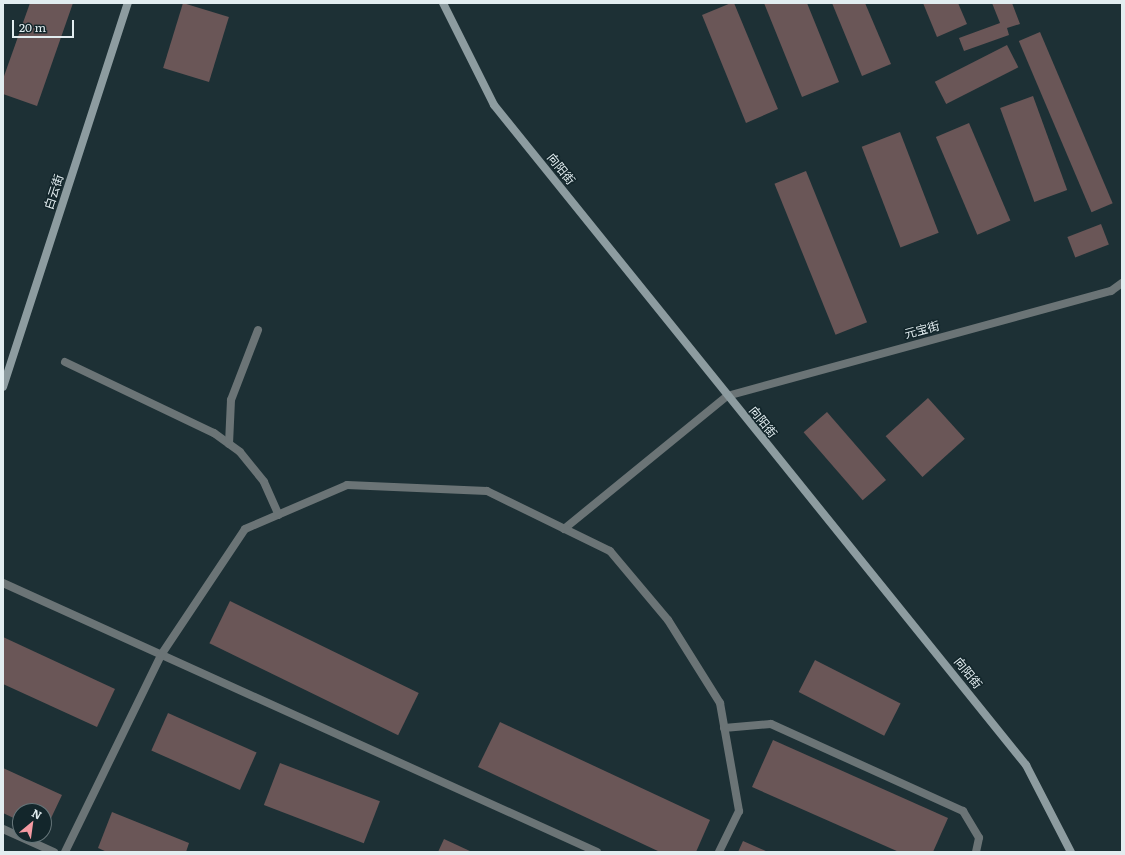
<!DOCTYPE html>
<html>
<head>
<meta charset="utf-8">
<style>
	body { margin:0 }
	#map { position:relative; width:1125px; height:855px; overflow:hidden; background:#1d3035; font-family:Literata,"Noto Sans SC",serif }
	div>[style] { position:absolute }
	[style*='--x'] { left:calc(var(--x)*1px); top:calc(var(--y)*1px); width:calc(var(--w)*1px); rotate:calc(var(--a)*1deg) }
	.building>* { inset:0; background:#6a5657; transform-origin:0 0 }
	.street>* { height:8px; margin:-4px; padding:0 4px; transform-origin:4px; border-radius:4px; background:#6b7476 }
	.secondary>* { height:8px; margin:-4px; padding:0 4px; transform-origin:4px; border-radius:4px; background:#8d9ca0 }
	span { translate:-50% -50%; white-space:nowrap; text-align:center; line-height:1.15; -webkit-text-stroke:3px #13262b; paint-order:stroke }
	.street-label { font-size:12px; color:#e2edf0 }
	.frame { position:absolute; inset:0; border:4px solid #e2edf0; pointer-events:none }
	.north { position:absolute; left:12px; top:803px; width:40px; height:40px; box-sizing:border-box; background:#13262b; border:1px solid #66767a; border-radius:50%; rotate:29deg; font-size:11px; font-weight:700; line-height:16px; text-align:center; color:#e2edf0 }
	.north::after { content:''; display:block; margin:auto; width:14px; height:18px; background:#f49aa2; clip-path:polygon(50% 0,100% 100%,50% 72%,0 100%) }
	.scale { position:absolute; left:12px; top:20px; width:62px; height:18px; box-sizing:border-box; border:2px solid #e2edf0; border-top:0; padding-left:5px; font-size:12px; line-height:14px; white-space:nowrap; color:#e2edf0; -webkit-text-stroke:3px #13262b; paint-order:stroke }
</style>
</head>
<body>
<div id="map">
	<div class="building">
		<div style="clip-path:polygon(30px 3px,73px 3px,37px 106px,3px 94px,3px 79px)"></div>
		<div style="left:183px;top:3px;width:48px;height:68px;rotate:17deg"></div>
		<div style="clip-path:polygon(731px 3px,734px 3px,778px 109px,746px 123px,702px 15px)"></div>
		<div style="clip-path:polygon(764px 3px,807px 3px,839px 82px,802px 97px)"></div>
		<div style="clip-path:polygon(832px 3px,865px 3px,891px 64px,862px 76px)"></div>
		<div style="clip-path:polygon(923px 3px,958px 3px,967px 24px,937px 37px)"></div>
		<div style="clip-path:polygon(992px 3px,1012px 3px,1020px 24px,1007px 28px,1009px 35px,964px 51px,959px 38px,1000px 23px)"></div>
		<div style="left:1040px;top:32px;width:186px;height:23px;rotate:67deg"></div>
		<div style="left:1007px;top:45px;width:25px;height:81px;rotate:63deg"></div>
		<div style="left:1033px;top:96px;width:100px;height:35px;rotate:70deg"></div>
		<div style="left:969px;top:123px;width:106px;height:36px;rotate:67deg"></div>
		<div style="left:900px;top:132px;width:108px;height:41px;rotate:69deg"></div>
		<div style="left:806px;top:171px;width:163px;height:34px;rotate:68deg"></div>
		<div style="left:1101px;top:224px;width:22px;height:36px;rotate:69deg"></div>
		<div style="left:928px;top:398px;width:55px;height:57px;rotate:48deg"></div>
		<div style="left:827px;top:412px;width:90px;height:31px;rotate:49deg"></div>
		<div style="left:230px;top:601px;width:210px;height:47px;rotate:26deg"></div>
		<div style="clip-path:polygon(3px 637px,115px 689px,97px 727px,3px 684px)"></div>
		<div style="left:815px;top:660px;width:96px;height:36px;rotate:27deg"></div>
		<div style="left:168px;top:713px;width:97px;height:41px;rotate:24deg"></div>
		<div style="clip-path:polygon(500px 722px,710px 820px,696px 852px,660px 852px,478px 767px)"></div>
		<div style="clip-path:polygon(773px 740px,948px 818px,933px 852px,899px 852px,752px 787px)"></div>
		<div style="left:280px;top:763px;width:107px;height:45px;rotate:21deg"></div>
		<div style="clip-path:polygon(3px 768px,62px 795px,44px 833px,44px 811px,20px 811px,20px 821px,3px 813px)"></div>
		<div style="clip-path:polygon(112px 812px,189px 843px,186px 852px,107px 852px,98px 848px)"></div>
		<div style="clip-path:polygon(444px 839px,472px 852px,438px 852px)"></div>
		<div style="clip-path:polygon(743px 841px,768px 852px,738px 852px)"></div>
	</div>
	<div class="street">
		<div style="--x:65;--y:362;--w:165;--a:25.5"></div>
		<div style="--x:214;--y:433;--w:32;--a:36"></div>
		<div style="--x:240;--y:452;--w:38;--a:51"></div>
		<div style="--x:264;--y:482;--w:36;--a:66"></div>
		<div style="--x:229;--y:444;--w:44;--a:-87.4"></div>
		<div style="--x:231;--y:400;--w:75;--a:-68.9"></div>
		<div style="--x:564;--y:529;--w:210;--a:-39.2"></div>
		<div style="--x:727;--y:396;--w:398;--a:-15.3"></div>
		<div style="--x:1111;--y:291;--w:14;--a:-36"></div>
		<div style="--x:3;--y:583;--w:652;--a:24.36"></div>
		<div style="--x:724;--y:728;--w:47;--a:-4.9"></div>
		<div style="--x:771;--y:724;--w:211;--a:24.4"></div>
		<div style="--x:963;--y:811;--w:31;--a:59"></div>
		<div style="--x:979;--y:838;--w:14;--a:102"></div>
		<div style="--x:3;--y:829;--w:56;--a:24.3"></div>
		<div style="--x:65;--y:852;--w:219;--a:-64"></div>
		<div style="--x:161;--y:655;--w:151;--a:-56.3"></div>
		<div style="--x:245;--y:529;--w:111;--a:-23.3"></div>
		<div style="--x:347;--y:485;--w:140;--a:2.5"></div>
		<div style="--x:487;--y:491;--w:137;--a:26"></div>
		<div style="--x:610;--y:551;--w:90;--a:50"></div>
		<div style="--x:668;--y:620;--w:98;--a:57.9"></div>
		<div style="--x:720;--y:703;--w:110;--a:80"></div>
		<div style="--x:739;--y:811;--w:46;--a:116"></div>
	</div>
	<div class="secondary">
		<div style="--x:443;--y:3;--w:114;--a:63.4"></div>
		<div style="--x:494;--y:105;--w:848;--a:51.13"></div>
		<div style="--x:1026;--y:765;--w:98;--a:62.7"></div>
		<div style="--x:3;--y:387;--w:404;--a:-72"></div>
	</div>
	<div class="street-label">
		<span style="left:561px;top:169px;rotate:51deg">向阳街</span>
		<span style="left:54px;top:192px;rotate:-72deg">白云街</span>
		<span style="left:922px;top:330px;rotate:-15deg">元宝街</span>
		<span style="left:763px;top:422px;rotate:51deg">向阳街</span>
		<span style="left:968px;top:673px;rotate:51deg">向阳街</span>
	</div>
	<div class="frame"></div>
	<div class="north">N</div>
	<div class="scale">20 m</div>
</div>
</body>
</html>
